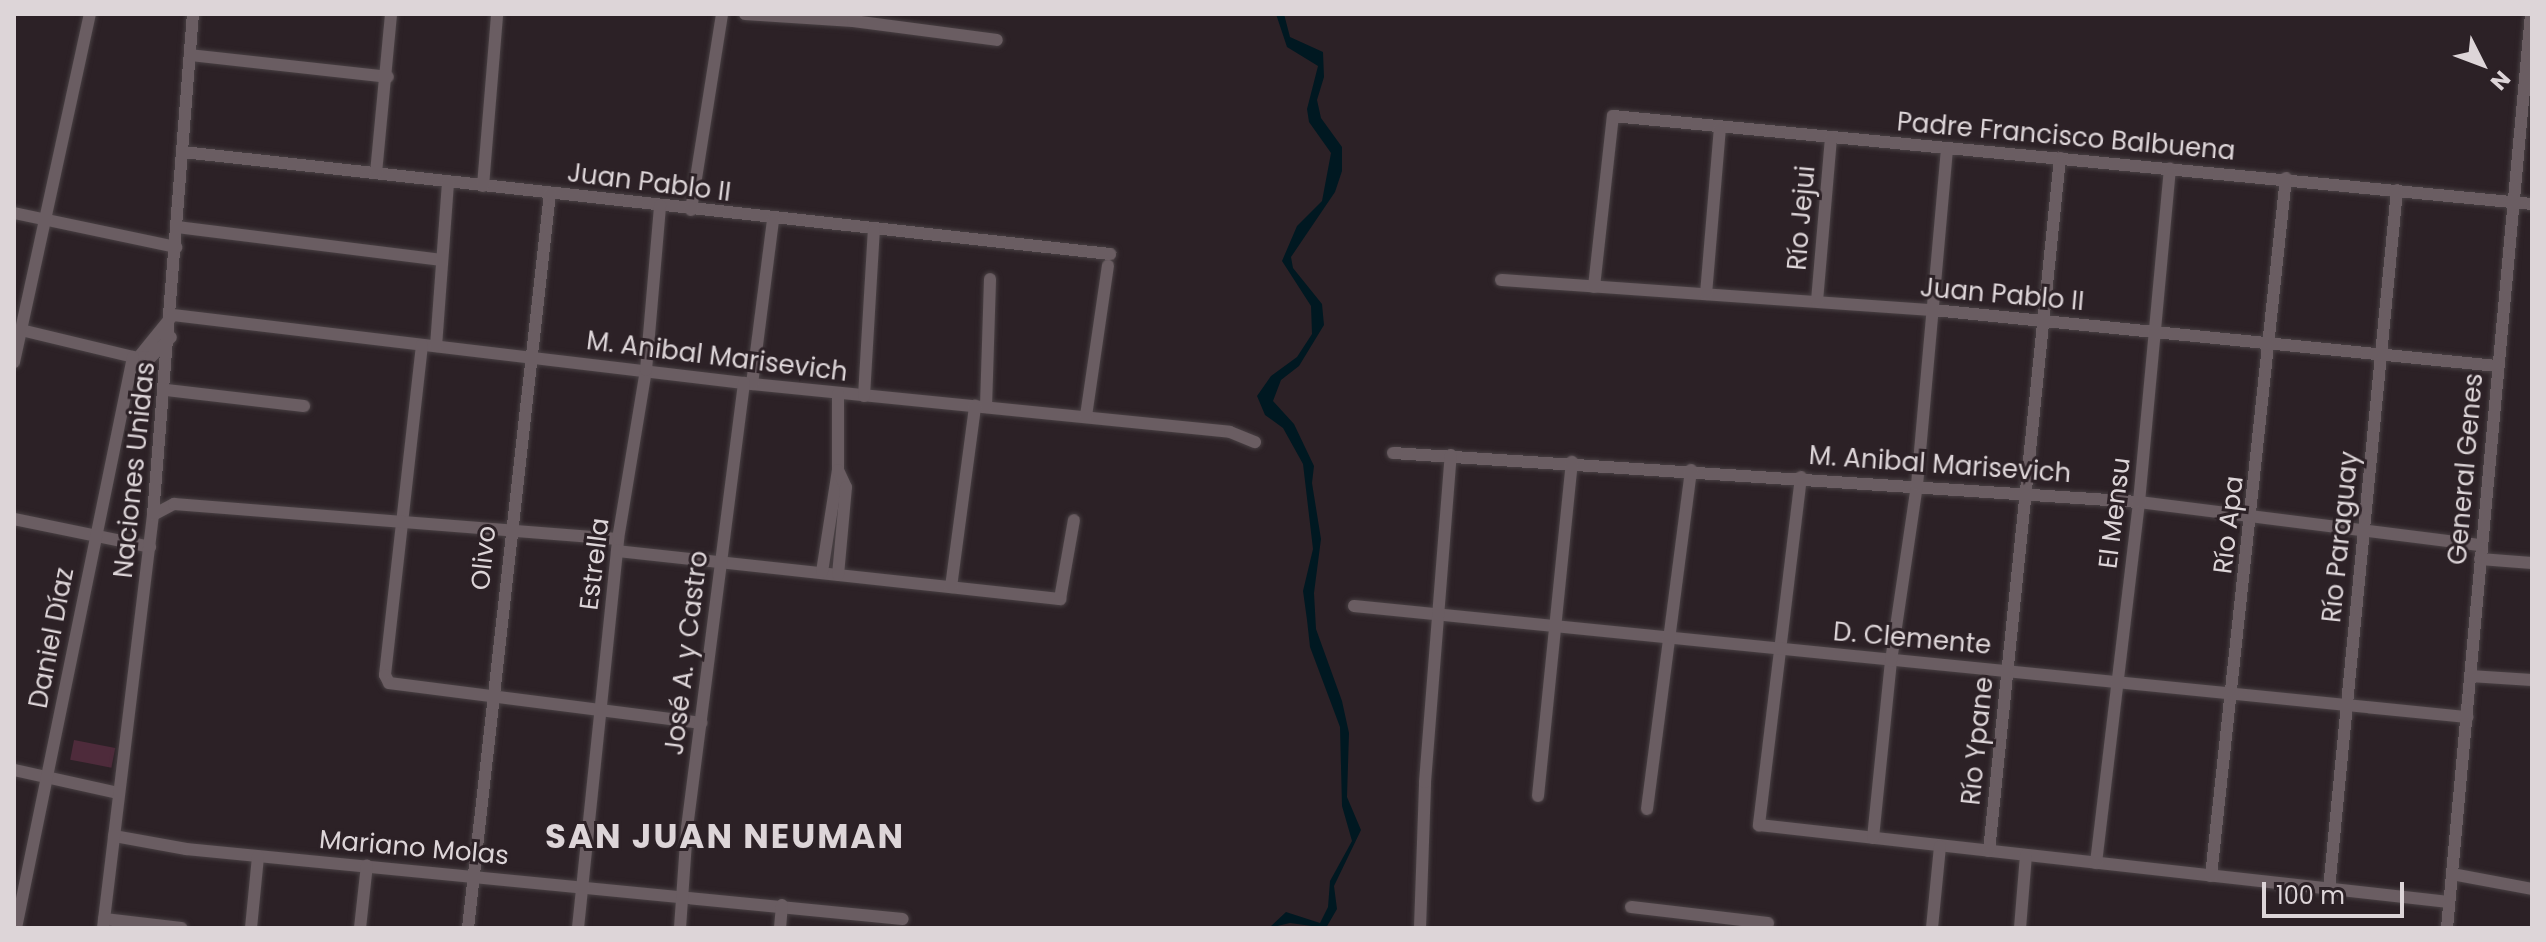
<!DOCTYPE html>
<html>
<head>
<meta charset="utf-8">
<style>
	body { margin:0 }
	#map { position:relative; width:2546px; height:942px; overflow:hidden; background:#2c2126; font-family:Poppins,sans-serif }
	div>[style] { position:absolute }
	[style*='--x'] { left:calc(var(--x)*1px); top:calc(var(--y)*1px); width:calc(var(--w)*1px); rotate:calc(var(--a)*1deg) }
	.green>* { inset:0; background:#4e2b3b; transform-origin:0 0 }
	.water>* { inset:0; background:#001821 }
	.roads { filter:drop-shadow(0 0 2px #484043) drop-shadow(0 0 2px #484043) }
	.minor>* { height:12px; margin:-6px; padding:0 6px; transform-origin:6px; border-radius:6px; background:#6a5d62 }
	span { translate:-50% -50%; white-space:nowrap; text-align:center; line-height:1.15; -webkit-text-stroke:6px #2c2126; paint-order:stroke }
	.street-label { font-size:26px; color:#ddd5d8 }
	.district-label { font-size:34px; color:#ddd5d8; font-weight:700; letter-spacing:2px }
	.frame { position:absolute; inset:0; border:16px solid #ddd5d8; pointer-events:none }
	.north { position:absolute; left:2442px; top:24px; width:80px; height:80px; -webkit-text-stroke:6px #2c2126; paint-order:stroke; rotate:132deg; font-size:22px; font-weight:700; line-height:32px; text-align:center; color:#ddd5d8 }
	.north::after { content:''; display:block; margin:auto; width:28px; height:36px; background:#ddd5d8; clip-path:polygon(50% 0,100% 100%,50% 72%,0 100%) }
	.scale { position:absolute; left:2262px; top:882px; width:142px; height:36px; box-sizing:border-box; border:4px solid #ddd5d8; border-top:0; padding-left:10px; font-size:24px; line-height:28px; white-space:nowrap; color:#ddd5d8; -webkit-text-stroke:6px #2c2126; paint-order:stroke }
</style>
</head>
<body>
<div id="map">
	<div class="green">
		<div style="left:74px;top:740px;width:42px;height:20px;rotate:11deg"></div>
	</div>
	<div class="water">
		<div style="clip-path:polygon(1276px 14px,1284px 14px,1290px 37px,1323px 52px,1324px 77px,1317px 100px,1321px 118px,1342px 147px,1342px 171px,1335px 192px,1291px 257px,1293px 268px,1322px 304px,1324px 325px,1299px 366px,1281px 380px,1273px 401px,1294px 424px,1314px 466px,1312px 483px,1321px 539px,1314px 593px,1316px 629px,1342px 701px,1349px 733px,1347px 797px,1361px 830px,1334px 886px,1337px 909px,1326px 928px,1290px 923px,1269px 928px,1286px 912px,1320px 923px,1328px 907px,1330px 881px,1352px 841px,1342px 806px,1340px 727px,1310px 647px,1307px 620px,1303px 591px,1313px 549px,1303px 464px,1283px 428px,1265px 415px,1257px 396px,1271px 376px,1297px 357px,1312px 334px,1311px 306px,1282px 261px,1297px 226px,1322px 201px,1331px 153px,1309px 122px,1307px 109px,1318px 66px,1287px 47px)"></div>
	</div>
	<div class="roads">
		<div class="minor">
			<div style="--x:745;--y:14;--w:108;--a:3.7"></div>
			<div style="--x:853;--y:21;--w:145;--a:7.5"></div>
			<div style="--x:190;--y:55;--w:199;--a:6.3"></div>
			<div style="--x:183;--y:152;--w:933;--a:6.28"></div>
			<div style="--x:376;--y:173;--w:160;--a:-84.6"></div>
			<div style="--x:483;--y:186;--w:173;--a:-85.3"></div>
			<div style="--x:691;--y:210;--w:198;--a:-81"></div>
			<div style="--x:14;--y:213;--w:166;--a:11.9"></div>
			<div style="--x:177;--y:227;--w:267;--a:7.1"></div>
			<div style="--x:1501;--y:280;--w:433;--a:4"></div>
			<div style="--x:1933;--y:310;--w:567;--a:5.67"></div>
			<div style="--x:1594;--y:287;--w:172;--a:-83.7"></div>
			<div style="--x:1613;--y:116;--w:923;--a:5.47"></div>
			<div style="--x:1706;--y:294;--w:167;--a:-85.2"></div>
			<div style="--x:1817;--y:301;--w:164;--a:-85.1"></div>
			<div style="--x:21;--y:330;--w:120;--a:13.5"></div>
			<div style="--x:138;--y:358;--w:55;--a:-50.9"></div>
			<div style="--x:173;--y:315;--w:583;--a:6.8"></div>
			<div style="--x:752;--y:384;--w:480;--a:5.7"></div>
			<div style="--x:1230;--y:432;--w:27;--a:22"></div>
			<div style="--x:422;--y:345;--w:332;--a:96.4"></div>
			<div style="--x:385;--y:675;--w:9;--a:63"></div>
			<div style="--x:389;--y:683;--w:315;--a:7.3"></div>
			<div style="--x:436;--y:346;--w:164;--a:-85.8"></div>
			<div style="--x:139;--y:358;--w:12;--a:-5"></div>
			<div style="--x:151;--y:357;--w:28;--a:-45"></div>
			<div style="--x:14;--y:362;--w:356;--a:-77.7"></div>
			<div style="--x:752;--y:384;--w:165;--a:-82.7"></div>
			<div style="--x:166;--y:390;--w:139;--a:6.6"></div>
			<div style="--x:864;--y:396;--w:167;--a:-86.6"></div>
			<div style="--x:986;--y:407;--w:128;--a:-88.2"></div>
			<div style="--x:1086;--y:416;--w:152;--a:-81.7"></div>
			<div style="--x:1393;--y:453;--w:748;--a:3.76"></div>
			<div style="--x:2139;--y:502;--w:345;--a:7.2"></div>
			<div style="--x:838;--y:470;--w:76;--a:-90"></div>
			<div style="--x:1801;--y:477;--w:351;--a:96.9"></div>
			<div style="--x:1759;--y:825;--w:694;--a:6.37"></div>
			<div style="--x:153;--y:515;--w:24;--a:-28"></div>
			<div style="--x:174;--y:504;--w:445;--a:4.5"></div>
			<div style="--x:14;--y:519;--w:139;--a:11.6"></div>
			<div style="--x:617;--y:551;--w:446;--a:6.2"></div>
			<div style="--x:1060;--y:599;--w:80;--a:-80"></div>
			<div style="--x:2480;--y:559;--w:52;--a:4.4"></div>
			<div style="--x:822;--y:572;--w:103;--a:-81.1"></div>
			<div style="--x:838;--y:470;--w:19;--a:65"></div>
			<div style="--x:846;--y:487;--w:88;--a:95.2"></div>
			<div style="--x:951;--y:587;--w:183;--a:-82.4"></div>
			<div style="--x:1354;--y:606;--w:1119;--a:5.7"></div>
			<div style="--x:2470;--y:676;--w:62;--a:3.7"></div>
			<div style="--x:14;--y:770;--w:107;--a:12.5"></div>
			<div style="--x:1538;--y:796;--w:336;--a:-84.2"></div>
			<div style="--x:1647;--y:809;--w:342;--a:-82.6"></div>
			<div style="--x:114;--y:836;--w:73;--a:10.2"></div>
			<div style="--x:186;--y:849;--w:720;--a:5.58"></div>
			<div style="--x:1873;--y:838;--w:178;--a:-84.2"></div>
			<div style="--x:1891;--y:661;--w:178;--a:-81.6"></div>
			<div style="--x:1917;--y:485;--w:338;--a:-84.9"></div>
			<div style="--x:1989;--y:851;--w:697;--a:-84.15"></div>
			<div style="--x:2096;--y:863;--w:364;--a:-83.2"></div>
			<div style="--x:2139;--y:502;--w:335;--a:-84.7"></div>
			<div style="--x:2452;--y:874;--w:81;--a:10.6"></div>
			<div style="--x:2211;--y:876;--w:702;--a:-83.87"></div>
			<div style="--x:2329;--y:889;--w:702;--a:-84.44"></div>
			<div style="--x:1631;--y:907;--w:138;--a:6.7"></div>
			<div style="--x:104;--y:919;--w:78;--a:6.7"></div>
			<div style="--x:16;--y:928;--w:583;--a:-78.42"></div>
			<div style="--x:103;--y:928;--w:416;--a:-83.1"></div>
			<div style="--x:153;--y:515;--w:503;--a:-85.44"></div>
			<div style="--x:251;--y:928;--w:72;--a:-84.4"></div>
			<div style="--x:360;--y:928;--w:63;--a:-83.7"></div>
			<div style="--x:468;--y:928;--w:739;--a:-83.63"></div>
			<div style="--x:578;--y:928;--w:391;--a:-84.1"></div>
			<div style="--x:618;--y:539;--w:171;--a:-80.6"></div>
			<div style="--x:646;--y:370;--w:165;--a:-85.1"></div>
			<div style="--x:680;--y:928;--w:100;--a:-86"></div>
			<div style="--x:687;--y:828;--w:449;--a:-82.7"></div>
			<div style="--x:780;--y:928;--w:23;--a:-85"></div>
			<div style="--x:1420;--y:928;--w:146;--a:-88"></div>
			<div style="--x:1425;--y:782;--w:328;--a:-85.5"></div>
			<div style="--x:1932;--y:928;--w:82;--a:-84.4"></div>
			<div style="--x:2020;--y:928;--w:73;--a:-85.3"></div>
			<div style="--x:2447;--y:928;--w:918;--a:-84.75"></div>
		</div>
	</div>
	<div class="street-label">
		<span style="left:2066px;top:137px;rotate:5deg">Padre Francisco Balbuena</span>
		<span style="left:649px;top:183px;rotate:7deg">Juan Pablo II</span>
		<span style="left:1802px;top:218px;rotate:-85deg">Río Jejui</span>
		<span style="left:2002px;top:295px;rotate:5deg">Juan Pablo II</span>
		<span style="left:717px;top:357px;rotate:7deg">M. Anibal Marisevich</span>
		<span style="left:1940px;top:465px;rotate:4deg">M. Anibal Marisevich</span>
		<span style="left:2466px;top:469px;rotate:-85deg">General Genes</span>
		<span style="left:135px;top:470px;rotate:-84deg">Naciones Unidas</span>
		<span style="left:2115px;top:513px;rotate:-83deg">El Mensu</span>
		<span style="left:2229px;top:525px;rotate:-83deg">Río Apa</span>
		<span style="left:2341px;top:537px;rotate:-84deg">Río Paraguay</span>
		<span style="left:484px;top:558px;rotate:-84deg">Olivo</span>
		<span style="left:595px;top:564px;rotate:-83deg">Estrella</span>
		<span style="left:52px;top:638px;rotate:-79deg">Daniel Díaz</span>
		<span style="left:1912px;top:639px;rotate:5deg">D. Clemente</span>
		<span style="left:687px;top:653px;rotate:-83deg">José A. y Castro</span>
		<span style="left:1978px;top:741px;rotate:-84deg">Río Ypane</span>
		<span style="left:414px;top:848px;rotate:5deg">Mariano Molas</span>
	</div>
	<div class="district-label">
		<span style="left:725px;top:837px">SAN JUAN NEUMAN</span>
	</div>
	<div class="frame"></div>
	<div class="north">N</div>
	<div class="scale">100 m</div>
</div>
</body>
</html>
